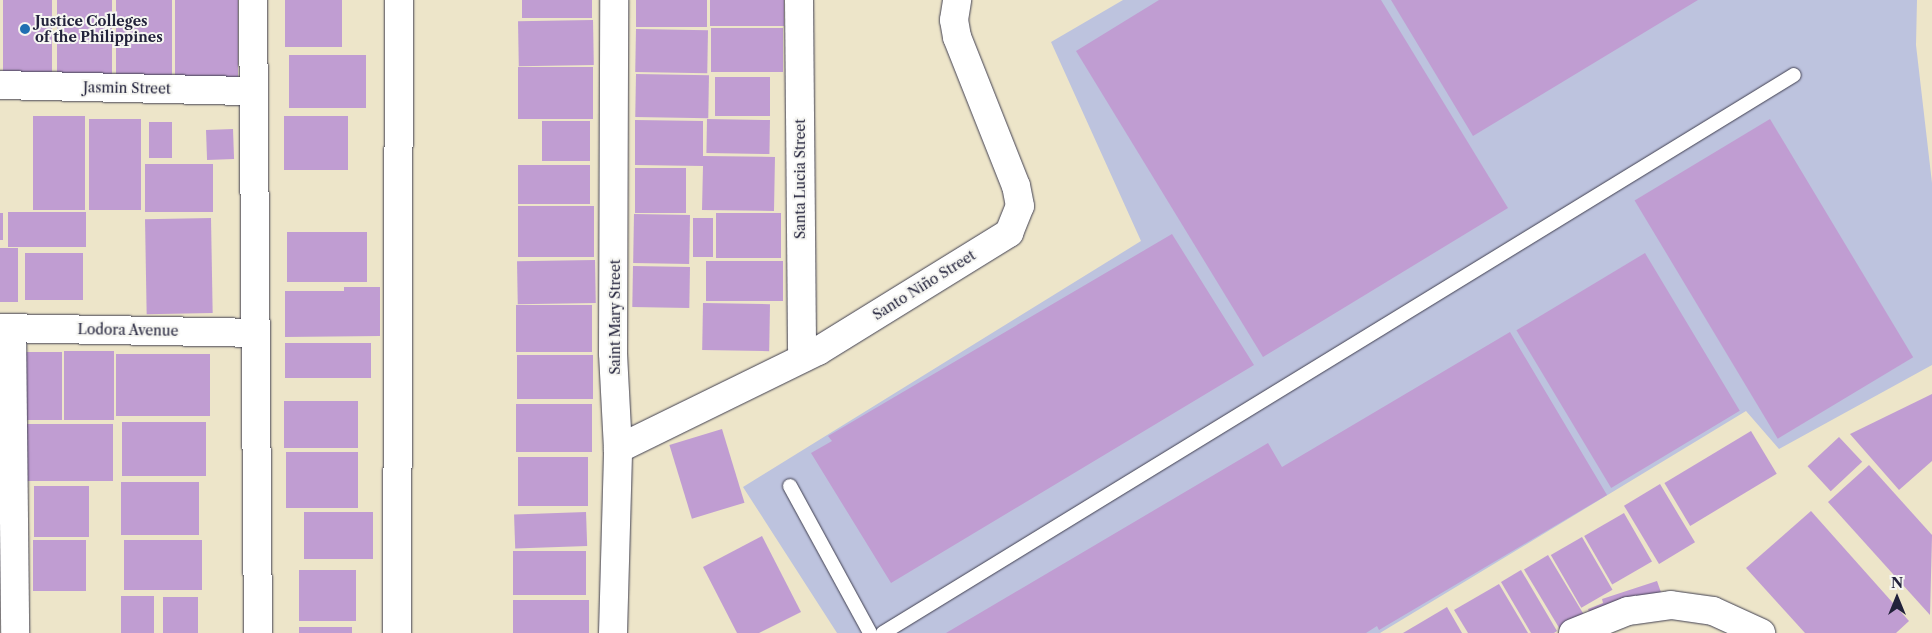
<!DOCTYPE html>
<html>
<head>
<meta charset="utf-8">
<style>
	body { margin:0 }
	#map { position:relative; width:1932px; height:633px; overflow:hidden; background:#ede5c9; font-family:"Libre Caslon Text",serif }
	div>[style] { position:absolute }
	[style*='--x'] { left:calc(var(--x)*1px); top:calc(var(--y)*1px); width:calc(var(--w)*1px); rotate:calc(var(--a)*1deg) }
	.industrial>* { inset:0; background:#bdc3de }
	.building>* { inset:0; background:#c09dd2; transform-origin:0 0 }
	.roads { filter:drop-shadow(0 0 1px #403f50) drop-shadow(0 0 1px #403f50) }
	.lane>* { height:14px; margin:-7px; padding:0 7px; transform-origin:7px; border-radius:7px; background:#fff }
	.street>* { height:28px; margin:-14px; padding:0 14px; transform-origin:14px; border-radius:14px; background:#fff }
	.dots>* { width:14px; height:14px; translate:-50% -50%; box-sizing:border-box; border:2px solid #f6f6f2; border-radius:50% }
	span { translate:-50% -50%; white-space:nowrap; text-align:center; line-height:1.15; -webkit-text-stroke:4px #f6f6f2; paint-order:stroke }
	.poi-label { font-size:14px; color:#22223b; font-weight:700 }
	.left { translate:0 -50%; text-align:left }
	.street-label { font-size:14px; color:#22223b }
	.north { position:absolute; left:1872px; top:573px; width:50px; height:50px; -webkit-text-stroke:4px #f6f6f2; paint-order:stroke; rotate:0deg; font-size:14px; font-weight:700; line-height:20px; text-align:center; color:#22223b }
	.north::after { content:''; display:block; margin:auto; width:18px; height:22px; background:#22223b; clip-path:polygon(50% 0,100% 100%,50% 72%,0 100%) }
</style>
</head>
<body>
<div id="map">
	<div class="industrial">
		<div style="clip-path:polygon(1123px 0,1917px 0,1916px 45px,1932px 183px,1932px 365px,1779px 449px,1746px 411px,1380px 633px,837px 633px,743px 487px,1141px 241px,1051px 42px)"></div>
	</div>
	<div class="building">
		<div style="left:3px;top:0;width:49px;height:75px"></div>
		<div style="left:57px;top:0;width:55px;height:78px"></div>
		<div style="left:116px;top:0;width:56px;height:75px"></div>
		<div style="left:175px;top:0;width:63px;height:77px"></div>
		<div style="left:285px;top:0;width:57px;height:47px"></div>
		<div style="left:522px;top:0;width:70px;height:18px"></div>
		<div style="left:636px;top:0;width:71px;height:27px"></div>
		<div style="left:710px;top:0;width:74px;height:26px"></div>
		<div style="clip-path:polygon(1159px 0,1381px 0,1508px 208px,1263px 357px,1076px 51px)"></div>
		<div style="clip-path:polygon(1391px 0,1698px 0,1473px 136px)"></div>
		<div style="left:593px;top:20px;width:45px;height:75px;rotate:89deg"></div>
		<div style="left:711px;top:28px;width:72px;height:44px"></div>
		<div style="left:636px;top:29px;width:72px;height:43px;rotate:1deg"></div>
		<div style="left:289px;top:55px;width:77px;height:53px"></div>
		<div style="left:593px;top:67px;width:52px;height:75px;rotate:90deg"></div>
		<div style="left:636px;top:74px;width:73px;height:43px;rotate:1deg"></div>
		<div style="left:715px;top:77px;width:55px;height:39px"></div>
		<div style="left:33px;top:116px;width:52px;height:94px"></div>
		<div style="left:284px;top:116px;width:64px;height:54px"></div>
		<div style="left:89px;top:119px;width:52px;height:91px"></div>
		<div style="left:707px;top:119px;width:63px;height:34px;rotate:1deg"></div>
		<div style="left:1770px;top:119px;width:278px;height:158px;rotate:59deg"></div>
		<div style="clip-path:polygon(635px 120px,703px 121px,703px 156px,775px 157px,774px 211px,702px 210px,703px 166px,635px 165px)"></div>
		<div style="left:590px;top:121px;width:40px;height:48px;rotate:90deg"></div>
		<div style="left:149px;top:122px;width:23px;height:36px"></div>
		<div style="left:233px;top:129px;width:30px;height:27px;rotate:88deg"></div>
		<div style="left:145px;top:164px;width:68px;height:48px"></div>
		<div style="left:518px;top:165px;width:72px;height:39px"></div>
		<div style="left:635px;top:168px;width:51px;height:45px"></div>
		<div style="left:518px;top:206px;width:76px;height:51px"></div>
		<div style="left:8px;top:212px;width:78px;height:35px"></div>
		<div style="left:0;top:213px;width:3px;height:27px"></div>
		<div style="left:716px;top:213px;width:65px;height:45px"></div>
		<div style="left:634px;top:214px;width:56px;height:49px;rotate:1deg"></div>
		<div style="left:211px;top:218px;width:95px;height:66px;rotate:89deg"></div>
		<div style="left:693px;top:218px;width:20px;height:39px"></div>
		<div style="left:287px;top:232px;width:80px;height:50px"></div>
		<div style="clip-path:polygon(1172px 234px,1254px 365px,891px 583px,811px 453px,832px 441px,828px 436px)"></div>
		<div style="left:0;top:248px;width:18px;height:54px"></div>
		<div style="left:25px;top:253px;width:58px;height:47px"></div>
		<div style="left:1645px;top:253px;width:184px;height:150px;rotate:59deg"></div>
		<div style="left:595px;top:260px;width:43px;height:78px;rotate:89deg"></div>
		<div style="left:706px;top:261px;width:77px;height:40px"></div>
		<div style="left:633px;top:266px;width:57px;height:41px;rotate:1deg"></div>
		<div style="clip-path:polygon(344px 287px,380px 287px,380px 336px,285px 337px,285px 291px,344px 291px)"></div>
		<div style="left:703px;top:303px;width:67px;height:47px;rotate:1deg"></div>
		<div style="left:592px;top:305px;width:47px;height:76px;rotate:90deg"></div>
		<div style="clip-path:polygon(1510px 332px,1607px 495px,1379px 630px,1377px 626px,1366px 633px,946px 633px,1268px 443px,1282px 467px)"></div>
		<div style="left:285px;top:343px;width:86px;height:35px"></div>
		<div style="left:64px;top:351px;width:50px;height:69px"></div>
		<div style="left:19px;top:352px;width:43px;height:68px"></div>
		<div style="left:210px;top:354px;width:62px;height:94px;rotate:90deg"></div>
		<div style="left:593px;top:355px;width:44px;height:76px;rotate:90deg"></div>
		<div style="clip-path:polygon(1932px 394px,1932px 461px,1899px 490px,1850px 434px)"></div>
		<div style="left:284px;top:401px;width:74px;height:47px"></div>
		<div style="left:592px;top:404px;width:48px;height:76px;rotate:90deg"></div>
		<div style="left:122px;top:422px;width:84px;height:54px"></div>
		<div style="left:26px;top:424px;width:87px;height:57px"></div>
		<div style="left:722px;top:429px;width:77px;height:55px;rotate:73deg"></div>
		<div style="left:1751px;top:431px;width:50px;height:101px;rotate:59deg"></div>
		<div style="left:1839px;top:437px;width:34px;height:43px;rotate:47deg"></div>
		<div style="left:286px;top:452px;width:72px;height:56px"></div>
		<div style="left:518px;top:457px;width:70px;height:49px"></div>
		<div style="clip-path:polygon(1869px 465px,1932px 535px,1930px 615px,1828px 502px)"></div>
		<div style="left:121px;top:482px;width:78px;height:53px"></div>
		<div style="left:1660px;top:484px;width:68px;height:42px;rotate:59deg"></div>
		<div style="left:34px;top:486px;width:55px;height:51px"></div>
		<div style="clip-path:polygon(1811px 511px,1909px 621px,1896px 633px,1805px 633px,1746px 568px)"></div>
		<div style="left:304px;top:512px;width:69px;height:47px"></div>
		<div style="left:586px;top:512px;width:34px;height:72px;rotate:88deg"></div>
		<div style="left:1624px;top:513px;width:56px;height:46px;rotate:60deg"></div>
		<div style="clip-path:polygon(762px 536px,801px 612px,759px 633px,737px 633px,703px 567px)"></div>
		<div style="left:1582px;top:537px;width:61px;height:36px;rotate:60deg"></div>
		<div style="left:33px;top:540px;width:53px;height:51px"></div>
		<div style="left:202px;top:540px;width:50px;height:78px;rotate:90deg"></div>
		<div style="left:586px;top:551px;width:44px;height:73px;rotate:90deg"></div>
		<div style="left:1548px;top:555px;width:71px;height:28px;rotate:59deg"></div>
		<div style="left:299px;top:570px;width:57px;height:51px"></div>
		<div style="clip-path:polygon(1521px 570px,1557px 631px,1554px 633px,1531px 633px,1501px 582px)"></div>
		<div style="clip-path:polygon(1657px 581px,1663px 598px,1592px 621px,1588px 609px,1603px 603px,1602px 599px)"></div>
		<div style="clip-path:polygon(1499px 584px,1528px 633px,1468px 633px,1454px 610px)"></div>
		<div style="left:121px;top:596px;width:33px;height:37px"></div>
		<div style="left:163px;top:597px;width:35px;height:36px"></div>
		<div style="left:513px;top:600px;width:76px;height:33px"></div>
		<div style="clip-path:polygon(1447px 607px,1462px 633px,1403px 633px)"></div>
		<div style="left:299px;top:627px;width:53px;height:6px"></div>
	</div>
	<div class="roads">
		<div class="lane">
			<div style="--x:790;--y:486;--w:167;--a:61.4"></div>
			<div style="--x:883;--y:633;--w:1068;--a:-31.49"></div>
		</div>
		<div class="street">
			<div style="--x:253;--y:0;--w:633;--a:89.55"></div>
			<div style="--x:799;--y:0;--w:358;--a:89.5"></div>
			<div style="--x:0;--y:85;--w:253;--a:1.4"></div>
			<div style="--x:0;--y:328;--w:255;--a:1.1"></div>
			<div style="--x:12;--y:329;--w:304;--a:89.4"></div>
			<div style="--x:618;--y:449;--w:223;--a:-26.1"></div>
			<div style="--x:818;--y:351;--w:225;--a:-31.7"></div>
			<div style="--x:1009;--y:233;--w:29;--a:-68"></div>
			<div style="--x:1020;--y:206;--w:20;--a:-101"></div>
			<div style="--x:1016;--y:186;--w:160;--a:-111.6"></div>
			<div style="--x:957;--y:37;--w:17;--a:-100"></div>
			<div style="--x:954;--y:20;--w:20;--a:-81"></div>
			<div style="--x:397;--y:633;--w:633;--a:-89.82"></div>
			<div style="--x:613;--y:633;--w:184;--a:-88.4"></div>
			<div style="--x:618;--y:449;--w:96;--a:-93"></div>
			<div style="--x:613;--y:353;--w:353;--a:-89.8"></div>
			<div style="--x:1573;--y:633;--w:59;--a:-21.8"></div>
			<div style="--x:1628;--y:611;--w:43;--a:-7.9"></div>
			<div style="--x:1671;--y:605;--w:42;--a:8.1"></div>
			<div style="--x:1713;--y:611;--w:53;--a:24.6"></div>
		</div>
	</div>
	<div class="dots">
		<div style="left:25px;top:29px;background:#1f6fb2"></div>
	</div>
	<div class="poi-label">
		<span class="left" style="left:35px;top:29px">Justice Colleges<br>of the Philippines</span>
	</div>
	<div class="street-label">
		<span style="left:127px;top:88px;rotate:1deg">Jasmin Street</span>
		<span style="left:800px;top:179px;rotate:-90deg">Santa Lucia Street</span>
		<span style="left:924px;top:285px;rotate:-32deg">Santo Niño Street</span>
		<span style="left:615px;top:317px;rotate:-90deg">Saint Mary Street</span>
		<span style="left:128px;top:330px;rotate:1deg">Lodora Avenue</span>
	</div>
	<div class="north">N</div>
</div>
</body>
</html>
